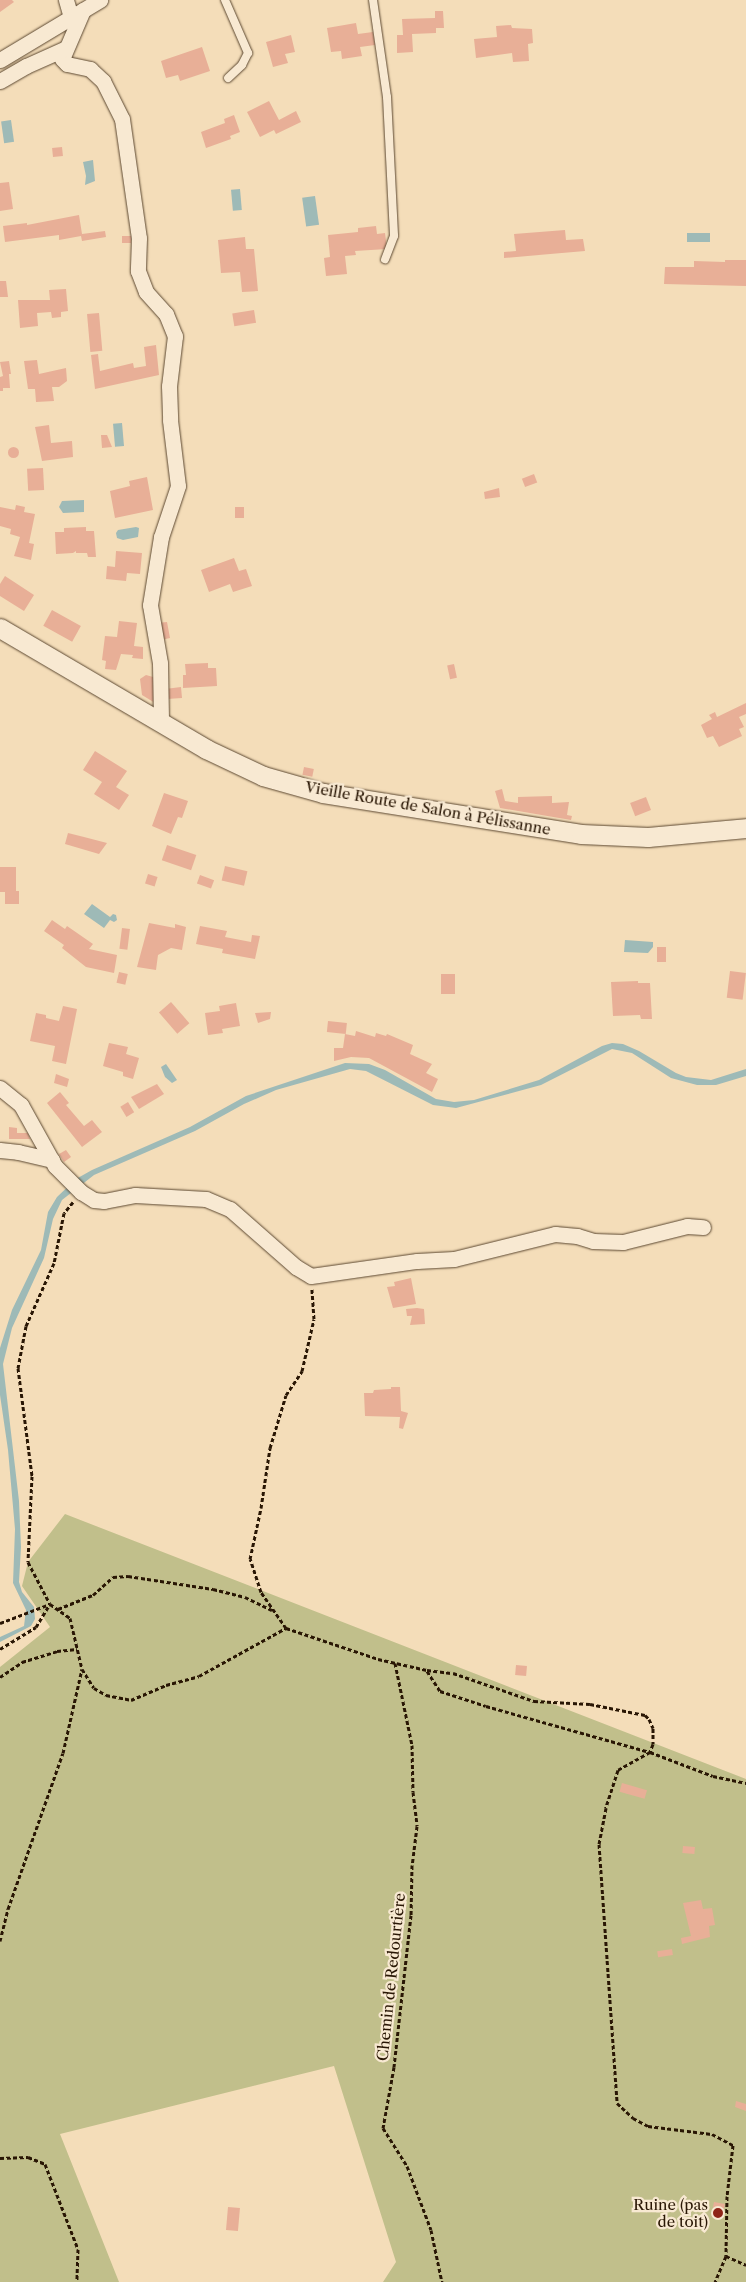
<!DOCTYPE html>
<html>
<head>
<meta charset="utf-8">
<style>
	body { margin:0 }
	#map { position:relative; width:746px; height:2282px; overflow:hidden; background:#f4ddb9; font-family:"Libre Caslon Text",serif }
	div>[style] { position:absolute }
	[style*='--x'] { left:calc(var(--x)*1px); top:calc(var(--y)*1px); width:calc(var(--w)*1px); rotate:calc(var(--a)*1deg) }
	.green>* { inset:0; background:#c1bf8b }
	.water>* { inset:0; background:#9ebab7; transform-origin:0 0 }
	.building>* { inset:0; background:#e8af97; transform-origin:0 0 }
	.round { border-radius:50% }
	.path>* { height:3px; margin-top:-1.5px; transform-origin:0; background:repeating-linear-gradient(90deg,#291604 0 4px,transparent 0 6.5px) }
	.roads { filter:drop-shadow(0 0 1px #5c4831) drop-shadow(0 0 1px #5c4831) }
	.service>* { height:8px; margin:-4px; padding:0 4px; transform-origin:4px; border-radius:4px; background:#f8e9d2 }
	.minor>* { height:15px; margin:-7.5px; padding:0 7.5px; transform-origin:7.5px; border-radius:7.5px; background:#f8e9d2 }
	.tertiary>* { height:19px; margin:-9.5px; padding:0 9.5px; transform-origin:9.5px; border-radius:9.5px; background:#f8e9d2 }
	.dots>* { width:14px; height:14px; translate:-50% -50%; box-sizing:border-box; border:2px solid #f8e9d2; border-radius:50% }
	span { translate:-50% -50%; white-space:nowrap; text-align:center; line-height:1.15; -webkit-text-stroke:4.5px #f8e9d2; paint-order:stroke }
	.street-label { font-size:15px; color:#291604 }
	.poi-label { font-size:15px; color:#291604 }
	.right { translate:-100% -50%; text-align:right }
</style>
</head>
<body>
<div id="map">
	<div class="green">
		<div style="clip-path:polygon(65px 1514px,746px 1779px,746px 2282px,383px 2282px,396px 2262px,334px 2066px,60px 2134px,119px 2282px,0 2282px,0 1667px,50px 1627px,22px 1586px,28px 1562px)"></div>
	</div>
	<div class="water">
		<div style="left:11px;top:120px;width:22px;height:10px;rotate:82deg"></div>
		<div style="clip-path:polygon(93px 160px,95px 181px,85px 185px,86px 176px,83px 162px)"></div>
		<div style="left:240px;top:189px;width:21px;height:9px;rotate:85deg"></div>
		<div style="left:315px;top:196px;width:29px;height:13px;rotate:82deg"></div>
		<div style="left:687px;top:233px;width:23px;height:9px"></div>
		<div style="left:122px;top:423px;width:23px;height:9px;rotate:85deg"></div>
		<div style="clip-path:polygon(84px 500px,84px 512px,63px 513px,59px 507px,62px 501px)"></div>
		<div style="clip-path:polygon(136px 527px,139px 528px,138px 537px,123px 540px,117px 538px,116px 533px,118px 530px)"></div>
		<div style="clip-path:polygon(92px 904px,110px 917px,113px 914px,116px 915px,117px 920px,114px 922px,110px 920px,104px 928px,84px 914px)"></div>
		<div style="clip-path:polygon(625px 940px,653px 942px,653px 947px,648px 953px,624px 952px)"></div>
		<div style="clip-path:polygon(612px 1043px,623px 1044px,639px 1051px,676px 1073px,686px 1077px,711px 1080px,746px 1069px,746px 1076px,716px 1085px,697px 1085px,671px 1078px,632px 1053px,612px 1049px,541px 1085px,456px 1108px,433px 1105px,366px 1071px,350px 1069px,276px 1090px,244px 1104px,195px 1131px,94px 1175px,62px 1200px,53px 1219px,44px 1258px,12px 1328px,3px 1364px,19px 1501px,21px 1547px,19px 1582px,22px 1592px,34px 1607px,35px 1619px,31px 1626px,0 1642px,0 1637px,24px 1626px,26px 1610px,13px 1583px,15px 1529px,8px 1450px,0 1395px,0 1348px,12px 1310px,41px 1250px,48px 1212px,57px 1197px,76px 1179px,92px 1170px,190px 1127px,246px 1096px,345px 1063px,369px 1064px,385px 1070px,436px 1099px,454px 1102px,474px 1100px,539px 1080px,602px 1046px)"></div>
		<div style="clip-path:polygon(166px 1064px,177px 1080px,172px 1083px,165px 1077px,161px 1067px)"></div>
	</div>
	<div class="building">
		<div style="clip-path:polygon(0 0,12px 0,14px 2px,0 12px)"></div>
		<div style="clip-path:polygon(435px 11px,443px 11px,444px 28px,436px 28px,436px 33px,412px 34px,413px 52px,397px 53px,397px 35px,403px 35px,402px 19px,435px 18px)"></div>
		<div style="clip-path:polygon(356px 23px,358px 34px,373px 32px,375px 45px,360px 47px,362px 56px,342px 59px,341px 51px,331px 52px,327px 28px)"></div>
		<div style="clip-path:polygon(511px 25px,512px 28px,532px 29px,533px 43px,528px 44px,529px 61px,513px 62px,512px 53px,476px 58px,474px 39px,497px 37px,496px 26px)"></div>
		<div style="clip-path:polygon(291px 35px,295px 52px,285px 54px,288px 63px,273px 67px,266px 42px)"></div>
		<div style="clip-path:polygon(202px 47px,210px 71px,180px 81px,178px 75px,166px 78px,161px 61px)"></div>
		<div style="clip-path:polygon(269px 101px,279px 120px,296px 111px,301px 122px,276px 134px,274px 130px,260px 137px,247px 112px)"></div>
		<div style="clip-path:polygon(234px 115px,240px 132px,230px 136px,231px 139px,206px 148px,201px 132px,225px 123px,224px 119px)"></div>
		<div style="left:62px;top:147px;width:9px;height:10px;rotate:84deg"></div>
		<div style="clip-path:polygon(9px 182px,13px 209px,0 211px,0 183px)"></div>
		<div style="clip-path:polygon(79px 215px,82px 234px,105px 231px,106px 237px,82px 241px,81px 236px,59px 240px,59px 235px,5px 242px,3px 226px,27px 223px,27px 225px)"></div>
		<div style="clip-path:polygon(376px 226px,377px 234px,385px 233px,387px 249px,355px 251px,356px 255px,345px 256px,347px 274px,326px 276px,324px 258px,330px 257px,328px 235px,358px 232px,358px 228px)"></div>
		<div style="clip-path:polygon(565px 230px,566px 240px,583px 239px,585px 251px,504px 258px,504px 252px,516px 251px,514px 234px)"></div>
		<div style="left:122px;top:236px;width:9px;height:7px"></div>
		<div style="clip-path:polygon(245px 237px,246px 249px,254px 249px,258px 291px,242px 292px,240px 272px,221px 273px,218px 240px)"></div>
		<div style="clip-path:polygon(725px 260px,746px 260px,746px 286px,664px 284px,665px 267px,694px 267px,694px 261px,725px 262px)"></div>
		<div style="clip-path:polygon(0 281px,6px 281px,8px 297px,0 297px)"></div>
		<div style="clip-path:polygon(66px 289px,68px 311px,61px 312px,61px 317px,52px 318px,51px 312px,37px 313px,38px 326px,20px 328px,18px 300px,50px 300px,49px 290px)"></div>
		<div style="left:254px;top:310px;width:13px;height:22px;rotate:81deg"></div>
		<div style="left:99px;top:313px;width:38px;height:12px;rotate:85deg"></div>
		<div style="clip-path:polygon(156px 345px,159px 375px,95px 389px,91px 355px,98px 354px,100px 371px,133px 363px,134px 368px,146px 366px,144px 347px)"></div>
		<div style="clip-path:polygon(37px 360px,39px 374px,66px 368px,67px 381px,59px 387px,52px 387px,54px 401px,36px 402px,35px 389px,28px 389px,24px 361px)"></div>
		<div style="clip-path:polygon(9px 361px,11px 374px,9px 374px,10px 388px,3px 388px,3px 391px,0 391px,0 377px,3px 376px,0 362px)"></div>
		<div style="clip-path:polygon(49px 425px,51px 443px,72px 441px,73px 457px,42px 461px,35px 427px)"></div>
		<div style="clip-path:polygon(101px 435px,107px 435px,112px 447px,102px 448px)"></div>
		<div class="round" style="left:7.5px;top:446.5px;width:11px;height:11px"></div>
		<div style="left:43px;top:468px;width:22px;height:16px;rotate:87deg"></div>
		<div style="left:534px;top:474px;width:9px;height:13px;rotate:69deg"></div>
		<div style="clip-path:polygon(147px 477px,153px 510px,115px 518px,110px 491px,130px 486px,129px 481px)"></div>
		<div style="clip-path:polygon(499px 488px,500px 497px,485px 499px,484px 492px)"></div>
		<div style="clip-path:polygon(16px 505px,25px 507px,24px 512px,35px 514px,29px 543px,34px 544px,31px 560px,14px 556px,20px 537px,10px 534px,11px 529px,0 526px,0 507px,15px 510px)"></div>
		<div style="left:244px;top:507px;width:11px;height:9px;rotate:90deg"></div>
		<div style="clip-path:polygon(86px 527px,86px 531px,94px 531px,96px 557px,88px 557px,87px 553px,76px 553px,76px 551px,73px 553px,56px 554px,55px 532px,64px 532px,64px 528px)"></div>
		<div style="clip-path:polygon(116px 551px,142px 553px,140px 574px,127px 573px,126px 581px,106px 579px,107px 566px,115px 567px)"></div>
		<div style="clip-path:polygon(234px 558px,239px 571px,246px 569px,252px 586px,233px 592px,230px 584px,209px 592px,201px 570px)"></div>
		<div style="clip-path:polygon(5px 576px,34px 595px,24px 611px,0 596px,0 584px)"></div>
		<div style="left:52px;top:610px;width:33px;height:18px;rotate:29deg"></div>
		<div style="clip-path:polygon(119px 621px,137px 623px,134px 646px,143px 647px,143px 659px,132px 658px,133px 655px,121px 654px,116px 670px,105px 669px,106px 661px,102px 660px,105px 636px,117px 637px)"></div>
		<div style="clip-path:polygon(167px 622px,170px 638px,161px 640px,157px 623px)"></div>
		<div style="clip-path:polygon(208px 663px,208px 668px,216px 668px,217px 686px,183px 688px,183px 675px,186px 675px,185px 664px)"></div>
		<div style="left:454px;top:664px;width:14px;height:7px;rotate:78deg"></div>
		<div style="clip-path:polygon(146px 675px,153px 677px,155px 703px,142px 695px,140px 679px)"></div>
		<div style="clip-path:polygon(181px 687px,182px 698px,167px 699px,165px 689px)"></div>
		<div style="clip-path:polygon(746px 703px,746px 714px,739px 717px,744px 727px,739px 729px,742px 736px,719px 747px,713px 736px,707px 738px,701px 725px,712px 719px,709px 715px,715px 712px,717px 717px)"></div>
		<div style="clip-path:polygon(95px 751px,127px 771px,116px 787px,129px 795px,119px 810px,94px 794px,102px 782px,83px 770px)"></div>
		<div style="left:304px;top:767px;width:10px;height:8px;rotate:11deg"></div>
		<div style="clip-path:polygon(502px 789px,505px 801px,518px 803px,518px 797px,552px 796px,552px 803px,569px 802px,567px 815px,572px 816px,571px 820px,500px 808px,495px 791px)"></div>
		<div style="clip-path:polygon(164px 793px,188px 801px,182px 818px,178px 817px,171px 834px,152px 826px)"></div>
		<div style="left:646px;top:797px;width:14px;height:17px;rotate:69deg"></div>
		<div style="clip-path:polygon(68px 833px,84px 837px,107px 843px,99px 854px,65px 844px)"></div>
		<div style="left:167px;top:845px;width:31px;height:16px;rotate:19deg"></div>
		<div style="left:225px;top:866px;width:23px;height:15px;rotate:13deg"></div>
		<div style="clip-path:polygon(0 867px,16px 867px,16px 891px,19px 891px,19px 904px,5px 904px,5px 892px,0 892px)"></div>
		<div style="left:148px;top:874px;width:10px;height:10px;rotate:17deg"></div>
		<div style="left:200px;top:875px;width:15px;height:9px;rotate:20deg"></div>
		<div style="clip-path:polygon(52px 920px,65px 929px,67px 926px,93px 944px,89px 949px,117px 955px,114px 973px,86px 967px,62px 948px,64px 945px,44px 931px)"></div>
		<div style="clip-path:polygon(149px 923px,175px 928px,175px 924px,186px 927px,182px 950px,171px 948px,158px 955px,156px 970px,137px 967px)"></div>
		<div style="clip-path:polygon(200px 926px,227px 931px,225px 937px,251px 942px,252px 935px,260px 936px,255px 959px,222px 953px,223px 949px,196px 944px)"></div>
		<div style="left:122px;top:928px;width:8px;height:21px;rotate:7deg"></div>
		<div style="left:657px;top:947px;width:9px;height:15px"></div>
		<div style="left:730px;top:971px;width:16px;height:27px;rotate:7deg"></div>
		<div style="left:119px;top:972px;width:9px;height:11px;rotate:13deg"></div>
		<div style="left:441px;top:974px;width:14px;height:20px"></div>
		<div style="clip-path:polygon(638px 981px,638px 983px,650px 983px,652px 1019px,641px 1019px,640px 1015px,613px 1016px,611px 982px)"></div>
		<div style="left:171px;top:1002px;width:28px;height:16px;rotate:49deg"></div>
		<div style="clip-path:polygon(236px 1003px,240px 1026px,222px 1029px,223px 1033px,208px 1035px,205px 1013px,220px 1011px,219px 1006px)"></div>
		<div style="clip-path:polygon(63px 1006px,77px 1009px,66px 1064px,52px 1061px,55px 1046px,30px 1041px,36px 1013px,46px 1015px,46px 1018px,59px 1021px)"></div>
		<div style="clip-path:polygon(271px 1012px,270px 1019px,258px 1023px,255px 1013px)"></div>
		<div style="left:328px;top:1021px;width:19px;height:11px;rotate:6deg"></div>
		<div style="clip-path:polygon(356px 1031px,375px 1037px,376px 1033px,386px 1036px,387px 1034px,413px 1045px,410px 1054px,432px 1064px,426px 1073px,438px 1079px,432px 1092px,369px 1058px,351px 1057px,334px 1061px,334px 1048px,343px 1048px,345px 1034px,355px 1036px)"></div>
		<div style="clip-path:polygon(109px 1043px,128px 1047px,126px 1054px,139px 1058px,133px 1079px,123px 1076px,123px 1072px,103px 1066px)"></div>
		<div style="clip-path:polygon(56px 1074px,69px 1079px,67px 1087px,54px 1083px)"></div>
		<div style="clip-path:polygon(157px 1084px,164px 1094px,139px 1109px,131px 1097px)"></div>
		<div style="clip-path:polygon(60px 1092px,69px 1103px,66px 1105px,84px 1126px,92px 1120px,102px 1132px,82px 1147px,47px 1103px)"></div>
		<div style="left:128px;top:1102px;width:12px;height:9px;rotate:59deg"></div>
		<div style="clip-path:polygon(9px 1127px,17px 1128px,17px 1133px,28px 1133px,30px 1139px,9px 1139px)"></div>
		<div style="clip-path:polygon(66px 1150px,71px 1157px,64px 1162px,59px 1154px)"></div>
		<div style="clip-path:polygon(411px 1278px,416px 1304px,393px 1308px,387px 1287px,395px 1286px,394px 1282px)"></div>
		<div style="clip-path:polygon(417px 1308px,424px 1309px,425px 1324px,410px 1325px,412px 1316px,407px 1316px,406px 1309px)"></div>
		<div style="clip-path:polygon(391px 1387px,400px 1387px,401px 1411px,408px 1413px,403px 1429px,399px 1428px,400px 1417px,365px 1416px,364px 1393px,373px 1393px,374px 1390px,391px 1389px)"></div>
		<div style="left:516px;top:1665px;width:11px;height:10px;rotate:5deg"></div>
		<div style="left:622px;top:1783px;width:26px;height:9px;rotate:16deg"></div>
		<div style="left:683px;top:1846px;width:12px;height:7px;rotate:5deg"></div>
		<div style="clip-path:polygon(701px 1900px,703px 1909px,712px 1908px,715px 1925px,709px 1926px,710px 1937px,682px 1944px,681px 1938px,691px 1936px,683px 1903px)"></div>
		<div style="left:672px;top:1949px;width:6px;height:15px;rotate:81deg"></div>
		<div style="clip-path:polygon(736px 2101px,746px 2104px,746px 2111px,735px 2107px)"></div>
		<div style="left:714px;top:2202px;width:11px;height:14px;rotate:10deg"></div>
		<div style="left:228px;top:2207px;width:12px;height:23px;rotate:5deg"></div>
	</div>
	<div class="path">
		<div style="--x:73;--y:1202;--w:14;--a:129"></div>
		<div style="--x:64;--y:1213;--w:51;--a:101.3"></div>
		<div style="--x:54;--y:1263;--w:69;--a:114"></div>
		<div style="--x:26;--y:1326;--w:43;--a:100.8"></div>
		<div style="--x:18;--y:1368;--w:109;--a:82.6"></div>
		<div style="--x:32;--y:1476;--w:86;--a:92.7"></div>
		<div style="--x:28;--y:1562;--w:47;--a:62.4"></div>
		<div style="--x:50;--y:1604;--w:24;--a:35"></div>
		<div style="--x:70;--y:1618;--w:52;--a:76.8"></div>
		<div style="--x:58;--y:1609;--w:38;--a:-22"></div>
		<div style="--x:93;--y:1595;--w:27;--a:-42"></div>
		<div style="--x:113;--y:1577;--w:15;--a:-4"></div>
		<div style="--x:128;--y:1576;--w:86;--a:8.7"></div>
		<div style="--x:213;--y:1589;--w:33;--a:14"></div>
		<div style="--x:245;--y:1597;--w:30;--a:26"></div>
		<div style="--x:0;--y:1623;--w:53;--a:-20.8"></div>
		<div style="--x:286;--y:1628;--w:97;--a:18.6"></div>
		<div style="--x:378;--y:1659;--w:50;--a:12.7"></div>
		<div style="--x:427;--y:1670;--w:26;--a:7"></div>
		<div style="--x:453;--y:1673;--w:86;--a:19.1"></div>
		<div style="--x:534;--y:1701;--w:56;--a:3.1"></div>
		<div style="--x:590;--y:1704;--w:56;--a:11.3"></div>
		<div style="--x:645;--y:1715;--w:6;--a:45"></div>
		<div style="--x:649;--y:1719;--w:10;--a:66"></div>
		<div style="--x:653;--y:1728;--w:16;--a:90"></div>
		<div style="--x:653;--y:1744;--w:9;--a:111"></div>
		<div style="--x:650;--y:1752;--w:37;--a:151"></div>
		<div style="--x:618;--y:1770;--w:40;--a:108"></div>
		<div style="--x:606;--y:1808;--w:37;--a:101"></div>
		<div style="--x:599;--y:1844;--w:260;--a:86"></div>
		<div style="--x:617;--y:2103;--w:22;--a:43"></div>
		<div style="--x:633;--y:2118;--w:17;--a:28"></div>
		<div style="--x:648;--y:2126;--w:64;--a:7.1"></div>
		<div style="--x:712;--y:2134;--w:24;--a:28"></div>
		<div style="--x:733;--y:2145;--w:51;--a:96.7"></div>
		<div style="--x:727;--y:2196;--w:60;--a:91"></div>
		<div style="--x:726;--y:2256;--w:28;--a:113"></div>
		<div style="--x:286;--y:1628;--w:44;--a:-124.8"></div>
		<div style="--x:261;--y:1592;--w:35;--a:-108"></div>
		<div style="--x:250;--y:1559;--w:52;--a:-77.8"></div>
		<div style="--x:261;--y:1508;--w:61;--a:-81.5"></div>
		<div style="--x:270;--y:1448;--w:55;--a:-73.2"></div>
		<div style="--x:286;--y:1395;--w:29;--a:-56"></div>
		<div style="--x:302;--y:1371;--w:53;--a:-77"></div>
		<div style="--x:314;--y:1319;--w:30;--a:-94"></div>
		<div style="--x:0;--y:1649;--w:42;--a:-31.4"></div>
		<div style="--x:36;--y:1627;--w:27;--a:-59"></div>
		<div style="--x:395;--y:1663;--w:84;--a:78.3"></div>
		<div style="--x:412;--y:1745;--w:47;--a:88.8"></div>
		<div style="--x:413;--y:1792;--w:34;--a:83"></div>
		<div style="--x:417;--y:1826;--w:39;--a:97"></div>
		<div style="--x:412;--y:1865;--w:50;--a:91.1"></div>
		<div style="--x:411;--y:1915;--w:153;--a:96.4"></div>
		<div style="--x:394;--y:2067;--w:62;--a:100.2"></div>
		<div style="--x:383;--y:2128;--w:45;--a:57.7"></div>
		<div style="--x:407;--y:2166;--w:68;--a:69.4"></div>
		<div style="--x:431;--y:2230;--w:53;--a:78.1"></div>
		<div style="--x:427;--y:1671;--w:24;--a:57"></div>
		<div style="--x:440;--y:1691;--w:48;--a:18.1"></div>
		<div style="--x:486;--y:1706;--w:170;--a:15.7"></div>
		<div style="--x:650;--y:1752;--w:67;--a:20.9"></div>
		<div style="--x:713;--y:1776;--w:34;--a:12"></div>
		<div style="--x:0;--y:1677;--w:27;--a:-34"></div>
		<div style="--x:22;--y:1662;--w:37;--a:-17"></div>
		<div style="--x:57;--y:1651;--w:20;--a:-6"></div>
		<div style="--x:0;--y:1941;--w:33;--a:-76"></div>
		<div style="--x:8;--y:1909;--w:165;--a:-70.6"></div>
		<div style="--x:63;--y:1753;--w:86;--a:-77.3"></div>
		<div style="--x:82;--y:1669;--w:22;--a:58"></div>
		<div style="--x:94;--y:1688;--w:14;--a:30"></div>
		<div style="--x:106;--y:1695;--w:25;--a:11"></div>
		<div style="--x:131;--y:1700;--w:38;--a:-23"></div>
		<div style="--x:166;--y:1685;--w:34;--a:-15"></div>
		<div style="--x:199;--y:1676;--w:99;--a:-28.9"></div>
		<div style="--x:0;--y:2158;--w:28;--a:-2"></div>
		<div style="--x:28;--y:2157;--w:18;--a:22"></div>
		<div style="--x:45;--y:2164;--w:91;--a:68.8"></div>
		<div style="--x:78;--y:2249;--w:33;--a:92"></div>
		<div style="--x:726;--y:2256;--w:22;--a:24"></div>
	</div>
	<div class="roads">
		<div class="service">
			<div style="--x:225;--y:0;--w:58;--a:66.5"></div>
			<div style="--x:248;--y:53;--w:13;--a:117"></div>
			<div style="--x:242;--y:65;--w:19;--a:137"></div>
			<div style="--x:373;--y:0;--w:98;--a:81.8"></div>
			<div style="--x:387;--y:97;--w:139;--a:87.1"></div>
			<div style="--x:394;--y:236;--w:25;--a:111"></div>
		</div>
		<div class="minor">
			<div style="--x:66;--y:0;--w:18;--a:74"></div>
			<div style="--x:83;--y:10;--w:53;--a:113.2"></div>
			<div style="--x:62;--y:59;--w:7;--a:45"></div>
			<div style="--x:67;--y:64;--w:24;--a:12"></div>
			<div style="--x:90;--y:69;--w:18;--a:43"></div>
			<div style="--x:103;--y:81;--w:42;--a:63.4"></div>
			<div style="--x:122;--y:119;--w:120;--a:81.9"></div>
			<div style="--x:139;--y:238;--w:33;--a:92"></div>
			<div style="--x:138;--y:271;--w:22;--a:69"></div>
			<div style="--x:146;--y:292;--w:30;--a:48"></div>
			<div style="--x:166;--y:314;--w:24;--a:68"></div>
			<div style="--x:175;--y:336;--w:50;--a:96.8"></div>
			<div style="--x:169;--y:386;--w:34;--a:88"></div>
			<div style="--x:170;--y:420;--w:66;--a:83.1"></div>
			<div style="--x:178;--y:486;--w:54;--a:108.4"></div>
			<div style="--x:161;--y:537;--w:69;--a:99.2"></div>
			<div style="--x:150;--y:605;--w:59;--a:80.2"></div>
			<div style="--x:160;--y:663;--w:59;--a:89"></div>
			<div style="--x:0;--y:60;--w:117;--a:-31"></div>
			<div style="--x:0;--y:81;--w:30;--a:-30"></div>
			<div style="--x:26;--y:66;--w:42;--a:-24.1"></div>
			<div style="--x:0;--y:1088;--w:27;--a:39"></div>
			<div style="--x:21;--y:1105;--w:70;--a:60.9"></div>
			<div style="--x:55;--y:1166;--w:37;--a:45"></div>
			<div style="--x:81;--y:1192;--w:15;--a:32"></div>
			<div style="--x:94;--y:1200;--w:10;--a:6"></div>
			<div style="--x:104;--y:1201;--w:32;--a:-11"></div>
			<div style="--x:135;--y:1195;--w:71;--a:3.2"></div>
			<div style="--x:206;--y:1199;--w:26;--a:23"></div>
			<div style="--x:230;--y:1209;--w:88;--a:41.3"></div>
			<div style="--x:296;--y:1267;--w:17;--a:31"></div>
			<div style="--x:311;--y:1276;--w:107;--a:-8.1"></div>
			<div style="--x:417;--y:1261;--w:37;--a:-3"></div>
			<div style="--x:454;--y:1259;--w:104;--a:-13.9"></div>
			<div style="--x:555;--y:1234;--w:22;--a:5"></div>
			<div style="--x:577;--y:1236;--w:17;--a:17"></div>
			<div style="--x:593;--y:1241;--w:30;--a:2"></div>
			<div style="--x:623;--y:1242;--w:66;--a:-14"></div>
			<div style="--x:687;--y:1226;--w:16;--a:4"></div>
			<div style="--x:0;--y:1150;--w:18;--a:6"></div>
			<div style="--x:18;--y:1152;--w:35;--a:13"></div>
		</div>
		<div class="tertiary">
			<div style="--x:0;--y:628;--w:239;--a:30.4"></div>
			<div style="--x:206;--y:749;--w:63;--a:25.3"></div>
			<div style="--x:263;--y:776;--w:62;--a:15.8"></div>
			<div style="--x:323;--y:793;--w:261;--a:9"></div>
			<div style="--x:581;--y:834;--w:67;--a:2.6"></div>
			<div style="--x:648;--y:837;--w:98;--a:-5.2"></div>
		</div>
	</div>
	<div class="dots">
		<div style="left:718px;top:2213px;background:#8f2418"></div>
	</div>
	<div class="street-label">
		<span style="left:428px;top:808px;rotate:10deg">Vieille Route de Salon à Pélissanne</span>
		<span style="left:391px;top:1977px;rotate:-84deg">Chemin de Redourtière</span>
	</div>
	<div class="poi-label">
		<span class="right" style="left:708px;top:2213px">Ruine (pas<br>de toit)</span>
	</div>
</div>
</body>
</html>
